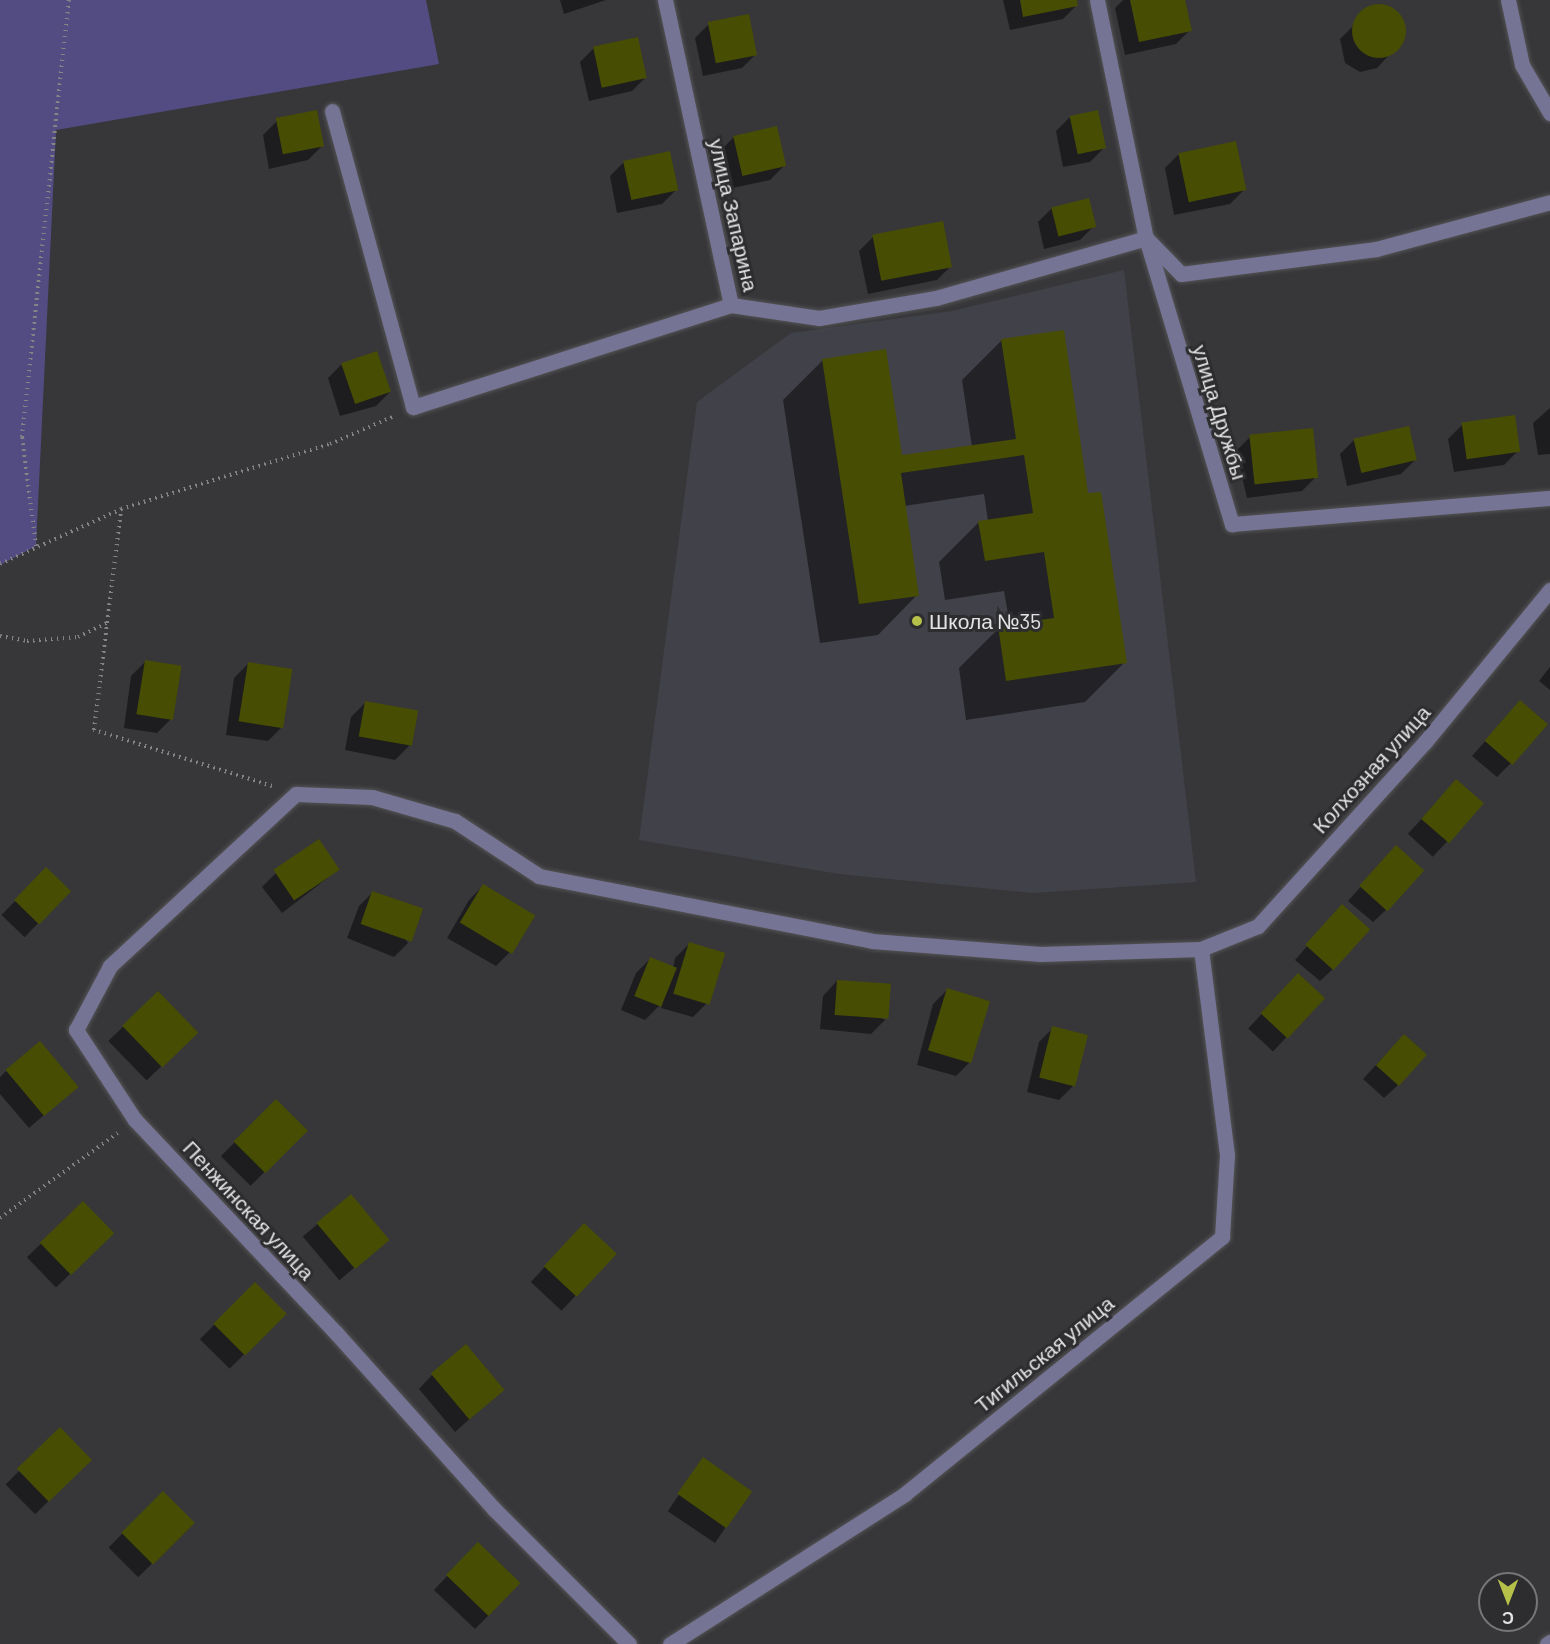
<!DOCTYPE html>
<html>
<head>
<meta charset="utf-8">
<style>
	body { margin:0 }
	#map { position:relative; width:1550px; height:1644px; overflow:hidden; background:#37373a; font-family:Barlow,sans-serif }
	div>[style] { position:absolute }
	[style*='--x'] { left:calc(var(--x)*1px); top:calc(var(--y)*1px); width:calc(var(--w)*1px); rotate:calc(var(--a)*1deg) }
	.built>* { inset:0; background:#414149 }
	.green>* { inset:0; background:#534c83 }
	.shadow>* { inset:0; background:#0007; transform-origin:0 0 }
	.building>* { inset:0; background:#474d02; transform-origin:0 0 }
	.round { border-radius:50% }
	.path>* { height:4px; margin-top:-2px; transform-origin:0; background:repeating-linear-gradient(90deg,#848487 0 1.5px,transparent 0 6px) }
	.roads { filter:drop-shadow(0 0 2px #535355) drop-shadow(0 0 2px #535355) }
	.minor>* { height:15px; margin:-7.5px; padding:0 7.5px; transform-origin:7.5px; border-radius:7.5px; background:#767494 }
	.dots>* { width:16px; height:16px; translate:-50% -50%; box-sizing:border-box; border:3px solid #2d2d30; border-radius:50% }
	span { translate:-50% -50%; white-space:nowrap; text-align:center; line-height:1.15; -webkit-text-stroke:6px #2d2d30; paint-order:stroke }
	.street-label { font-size:21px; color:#e3e3e5 }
	.poi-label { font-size:21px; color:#e3e3e5 }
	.left { translate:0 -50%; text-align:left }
	.north { position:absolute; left:1478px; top:1572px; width:60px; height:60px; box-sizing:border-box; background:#2d2d30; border:2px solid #767678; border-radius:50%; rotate:180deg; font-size:16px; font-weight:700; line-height:24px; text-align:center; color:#e3e3e5 }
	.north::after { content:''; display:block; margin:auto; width:21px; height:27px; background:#b6c149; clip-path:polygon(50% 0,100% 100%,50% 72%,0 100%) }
</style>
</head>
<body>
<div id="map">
	<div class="built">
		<div style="clip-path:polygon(1124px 270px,1196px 882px,1033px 893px,839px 874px,639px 840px,697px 402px,791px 333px,952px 311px)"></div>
	</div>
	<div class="green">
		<div style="clip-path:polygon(0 0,426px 0,439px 64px,56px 130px,36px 546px,0 565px)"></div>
	</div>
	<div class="shadow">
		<div style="clip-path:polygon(560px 0,606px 0,564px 14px)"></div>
		<div style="clip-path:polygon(1003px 0,1076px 0,1077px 5px,1063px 19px,1010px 30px)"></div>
		<div style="clip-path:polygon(1123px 0,1184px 0,1190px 30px,1176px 44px,1125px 55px,1115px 8px)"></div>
		<div style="clip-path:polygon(1371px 8px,1394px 10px,1403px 22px,1403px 40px,1377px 68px,1360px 72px,1345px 63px,1340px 39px)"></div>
		<div style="clip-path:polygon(709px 24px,756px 54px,742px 68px,703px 76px,695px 38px)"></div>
		<div style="clip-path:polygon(594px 48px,646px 77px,632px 91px,589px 101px,580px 62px)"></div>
		<div style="clip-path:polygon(1070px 117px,1104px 148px,1090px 162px,1063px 167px,1056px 131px)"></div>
		<div style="clip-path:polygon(277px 121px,322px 146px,308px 160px,269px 169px,263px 135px)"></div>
		<div style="clip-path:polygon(734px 137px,784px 166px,770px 180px,728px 189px,720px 151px)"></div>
		<div style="clip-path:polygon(1179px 154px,1244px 190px,1230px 204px,1174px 215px,1165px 168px)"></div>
		<div style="clip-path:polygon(624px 162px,676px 190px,662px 204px,617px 213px,610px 176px)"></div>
		<div style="clip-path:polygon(1052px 208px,1094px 226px,1080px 240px,1044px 249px,1038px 222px)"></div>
		<div style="clip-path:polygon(873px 237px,951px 266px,937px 280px,868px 294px,859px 251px)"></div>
		<div style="clip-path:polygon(1002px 340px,1087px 495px,1125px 662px,1085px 702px,966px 720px,959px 668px,999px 628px,1010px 626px,1004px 591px,945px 600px,939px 562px,979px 522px,988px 521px,984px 494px,904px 506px,917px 595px,878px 635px,820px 643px,783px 400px,823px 360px,900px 457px,972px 447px,962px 380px)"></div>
		<div style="clip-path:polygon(342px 364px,390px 392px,376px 406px,340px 416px,328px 378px)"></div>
		<div style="clip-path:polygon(1550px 408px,1550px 454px,1538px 455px,1533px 423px)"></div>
		<div style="clip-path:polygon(1462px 425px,1518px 451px,1504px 465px,1454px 472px,1448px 439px)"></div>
		<div style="clip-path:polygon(1311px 430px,1316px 477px,1302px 491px,1247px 498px,1236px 451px,1250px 437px)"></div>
		<div style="clip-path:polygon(1354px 440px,1415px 460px,1401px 474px,1347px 486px,1340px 454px)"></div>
		<div style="clip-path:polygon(145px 662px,171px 719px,157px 733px,124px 728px,131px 676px)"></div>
		<div style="clip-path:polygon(248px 664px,282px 727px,268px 741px,226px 735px,234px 678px)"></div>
		<div style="clip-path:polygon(1550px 667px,1550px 690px,1539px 681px)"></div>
		<div style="clip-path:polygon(1520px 702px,1511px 763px,1497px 777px,1472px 756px)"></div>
		<div style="clip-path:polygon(365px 703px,416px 711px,409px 746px,395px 760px,345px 750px,351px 717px)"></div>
		<div style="left:1457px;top:781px;width:34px;height:72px;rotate:43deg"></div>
		<div style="clip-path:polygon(1396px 847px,1387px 909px,1373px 922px,1348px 901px)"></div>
		<div style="left:46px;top:869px;width:32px;height:64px;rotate:44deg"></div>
		<div style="clip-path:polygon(338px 870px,282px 913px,262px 887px,276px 873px)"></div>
		<div style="clip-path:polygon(483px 886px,533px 915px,510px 952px,496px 966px,447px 938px,469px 900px)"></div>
		<div style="clip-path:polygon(373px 892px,408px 943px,394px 957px,347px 938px,359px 906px)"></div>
		<div style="clip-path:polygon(1342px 906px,1334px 968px,1320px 981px,1295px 960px)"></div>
		<div style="clip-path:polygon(689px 944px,707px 1003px,693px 1017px,661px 1008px,663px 1002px,645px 1020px,621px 1010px,636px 973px,650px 959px,673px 968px,675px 958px)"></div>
		<div style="left:1298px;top:975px;width:34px;height:73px;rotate:43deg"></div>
		<div style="clip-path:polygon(837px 981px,885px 1020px,871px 1034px,820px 1029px,823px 996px)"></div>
		<div style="clip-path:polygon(947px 990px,970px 1062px,956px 1076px,917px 1065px,933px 1004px)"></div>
		<div style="left:158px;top:993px;width:55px;height:69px;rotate:46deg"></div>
		<div style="clip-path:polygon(1053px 1028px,1073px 1086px,1059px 1100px,1027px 1092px,1039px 1042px)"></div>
		<div style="clip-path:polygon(1390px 1050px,1398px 1085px,1384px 1098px,1363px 1079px)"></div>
		<div style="clip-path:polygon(6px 1071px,76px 1087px,29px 1128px,0 1094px,0 1077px)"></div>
		<div style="left:276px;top:1101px;width:42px;height:78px;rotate:45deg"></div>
		<div style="left:351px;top:1196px;width:57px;height:63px;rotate:50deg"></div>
		<div style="left:83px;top:1203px;width:42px;height:78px;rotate:46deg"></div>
		<div style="left:584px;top:1225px;width:42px;height:78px;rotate:43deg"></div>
		<div style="left:255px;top:1284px;width:42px;height:78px;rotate:45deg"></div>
		<div style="clip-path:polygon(432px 1375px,502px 1390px,455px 1432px,419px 1389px)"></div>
		<div style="left:60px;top:1430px;width:42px;height:77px;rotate:45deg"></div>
		<div style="left:703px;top:1459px;width:57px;height:63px;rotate:34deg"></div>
		<div style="left:163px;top:1493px;width:42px;height:77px;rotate:45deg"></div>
		<div style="clip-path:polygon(464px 1558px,489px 1615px,475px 1629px,434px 1590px)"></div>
	</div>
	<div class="building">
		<div style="clip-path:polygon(1020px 0,1077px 0,1078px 6px,1023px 17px)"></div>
		<div style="clip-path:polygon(1130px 0,1185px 0,1192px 31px,1139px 42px)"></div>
		<div class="round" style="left:1352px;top:4px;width:54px;height:54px"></div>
		<div style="left:749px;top:14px;width:42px;height:42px;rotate:79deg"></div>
		<div style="left:638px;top:37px;width:42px;height:46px;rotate:78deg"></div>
		<div style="left:317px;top:110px;width:37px;height:42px;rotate:79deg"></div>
		<div style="left:1098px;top:110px;width:39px;height:29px;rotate:78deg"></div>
		<div style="left:777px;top:126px;width:41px;height:45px;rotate:77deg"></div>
		<div style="left:1236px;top:141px;width:50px;height:59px;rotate:78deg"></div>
		<div style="left:670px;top:151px;width:40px;height:48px;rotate:78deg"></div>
		<div style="left:1089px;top:198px;width:30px;height:39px;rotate:76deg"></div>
		<div style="left:943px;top:221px;width:47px;height:72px;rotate:79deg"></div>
		<div style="clip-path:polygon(1064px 330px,1088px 493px,1101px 492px,1127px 663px,1006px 681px,998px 626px,1054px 618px,1044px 552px,985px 561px,978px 521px,1033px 513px,1024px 455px,901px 473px,919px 596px,859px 604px,822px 359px,886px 349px,902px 455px,1016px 439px,1001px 339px)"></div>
		<div style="left:377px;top:351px;width:43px;height:38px;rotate:71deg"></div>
		<div style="left:1515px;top:415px;width:37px;height:54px;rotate:82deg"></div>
		<div style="left:1409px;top:426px;width:35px;height:57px;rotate:77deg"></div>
		<div style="left:1313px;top:428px;width:50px;height:64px;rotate:84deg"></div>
		<div style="left:145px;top:660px;width:37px;height:55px;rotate:9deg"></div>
		<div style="left:248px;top:662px;width:45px;height:60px;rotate:9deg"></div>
		<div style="left:1520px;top:700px;width:37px;height:54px;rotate:41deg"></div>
		<div style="left:365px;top:701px;width:54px;height:36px;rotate:10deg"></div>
		<div style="left:1456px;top:779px;width:37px;height:53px;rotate:41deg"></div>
		<div style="left:319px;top:839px;width:37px;height:55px;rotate:56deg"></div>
		<div style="left:1396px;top:845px;width:38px;height:55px;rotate:42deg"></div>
		<div style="left:46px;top:867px;width:35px;height:46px;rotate:44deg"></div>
		<div style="left:483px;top:884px;width:61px;height:45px;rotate:31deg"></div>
		<div style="left:372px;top:891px;width:54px;height:35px;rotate:19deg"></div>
		<div style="left:1342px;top:904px;width:38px;height:55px;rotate:42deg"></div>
		<div style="left:689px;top:942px;width:38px;height:54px;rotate:17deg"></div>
		<div style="left:650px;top:957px;width:29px;height:42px;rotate:22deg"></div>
		<div style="left:1298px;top:973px;width:37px;height:55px;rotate:43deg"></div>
		<div style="left:837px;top:980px;width:54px;height:35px;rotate:4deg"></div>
		<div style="left:947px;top:988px;width:45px;height:65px;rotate:17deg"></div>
		<div style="left:158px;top:991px;width:58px;height:50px;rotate:46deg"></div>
		<div style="left:1052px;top:1026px;width:37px;height:53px;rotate:14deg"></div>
		<div style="left:1404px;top:1034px;width:31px;height:42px;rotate:42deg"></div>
		<div style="left:40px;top:1041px;width:60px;height:45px;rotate:50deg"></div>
		<div style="left:276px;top:1099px;width:45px;height:60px;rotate:45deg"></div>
		<div style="left:351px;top:1194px;width:60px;height:45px;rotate:50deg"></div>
		<div style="left:83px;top:1201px;width:45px;height:60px;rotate:46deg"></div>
		<div style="left:584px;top:1223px;width:45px;height:59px;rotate:43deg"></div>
		<div style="left:255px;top:1282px;width:45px;height:59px;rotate:45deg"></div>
		<div style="left:466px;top:1344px;width:60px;height:46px;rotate:50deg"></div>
		<div style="left:60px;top:1427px;width:46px;height:60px;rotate:46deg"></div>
		<div style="left:703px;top:1457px;width:60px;height:45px;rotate:35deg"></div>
		<div style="left:163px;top:1491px;width:45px;height:59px;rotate:45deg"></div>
		<div style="left:478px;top:1542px;width:59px;height:46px;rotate:44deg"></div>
	</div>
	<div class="path">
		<div style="--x:36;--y:546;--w:110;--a:-97.3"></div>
		<div style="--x:22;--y:437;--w:440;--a:-83.9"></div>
		<div style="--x:0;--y:564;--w:133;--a:-24.4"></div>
		<div style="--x:0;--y:636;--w:27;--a:10"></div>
		<div style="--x:27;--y:641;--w:51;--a:-4.5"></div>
		<div style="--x:78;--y:637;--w:32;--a:-26"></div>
		<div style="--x:272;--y:786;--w:187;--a:-162.5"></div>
		<div style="--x:94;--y:730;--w:223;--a:-83"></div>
		<div style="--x:121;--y:509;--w:219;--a:-17.3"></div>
		<div style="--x:330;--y:444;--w:70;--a:-23.6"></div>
		<div style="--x:0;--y:1218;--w:145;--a:-35.8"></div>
	</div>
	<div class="roads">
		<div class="minor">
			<div style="--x:665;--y:0;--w:312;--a:77.8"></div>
			<div style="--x:731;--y:305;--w:89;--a:8.4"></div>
			<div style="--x:819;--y:318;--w:119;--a:-9.7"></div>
			<div style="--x:936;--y:298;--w:218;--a:-15.9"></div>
			<div style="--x:1146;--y:238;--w:50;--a:45.8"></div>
			<div style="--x:1181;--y:274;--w:197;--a:-7.3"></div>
			<div style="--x:1376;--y:249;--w:180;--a:-15.1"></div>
			<div style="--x:1097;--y:0;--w:243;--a:78.4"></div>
			<div style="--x:1146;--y:238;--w:299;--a:73.3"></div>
			<div style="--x:1232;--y:524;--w:319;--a:-4.7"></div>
			<div style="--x:1508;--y:0;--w:66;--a:77.8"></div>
			<div style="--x:1522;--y:65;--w:56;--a:59.7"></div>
			<div style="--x:332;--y:111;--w:307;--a:74.7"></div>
			<div style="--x:413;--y:407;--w:334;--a:-17.8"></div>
			<div style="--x:1201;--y:949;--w:61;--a:-22"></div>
			<div style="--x:1258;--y:926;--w:248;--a:-47.8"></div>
			<div style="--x:1425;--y:742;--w:197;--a:-50.6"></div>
			<div style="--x:629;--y:1644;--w:191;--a:-135"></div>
			<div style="--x:494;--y:1509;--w:237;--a:-131.9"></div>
			<div style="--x:336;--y:1333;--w:293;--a:-133.3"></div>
			<div style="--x:135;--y:1120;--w:108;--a:-123.2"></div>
			<div style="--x:76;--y:1030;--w:72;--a:-62"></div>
			<div style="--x:110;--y:966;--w:253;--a:-42.8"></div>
			<div style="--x:296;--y:794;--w:76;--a:2.3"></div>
			<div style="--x:372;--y:797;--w:86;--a:16.1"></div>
			<div style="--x:455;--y:821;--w:100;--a:33.2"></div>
			<div style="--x:539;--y:876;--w:339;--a:11"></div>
			<div style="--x:872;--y:941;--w:169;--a:4.4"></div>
			<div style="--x:1040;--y:954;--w:161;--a:-1.8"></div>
			<div style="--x:1201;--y:949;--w:208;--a:82.8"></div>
			<div style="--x:1227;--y:1155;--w:82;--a:93.5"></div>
			<div style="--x:1222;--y:1237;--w:408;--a:141"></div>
			<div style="--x:905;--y:1494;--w:279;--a:147.4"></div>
			<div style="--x:1547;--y:1644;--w:4;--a:-34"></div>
		</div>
	</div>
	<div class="dots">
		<div style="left:917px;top:621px;background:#b6c149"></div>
	</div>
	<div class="street-label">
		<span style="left:734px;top:215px;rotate:77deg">улица Запарина</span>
		<span style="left:1220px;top:412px;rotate:73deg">улица Дружбы</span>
		<span style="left:1371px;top:769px;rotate:-48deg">Колхозная улица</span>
		<span style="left:249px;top:1210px;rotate:47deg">Пенжинская улица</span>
		<span style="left:1044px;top:1354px;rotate:-39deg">Тигильская улица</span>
	</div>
	<div class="poi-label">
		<span class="left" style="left:929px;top:621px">Школа №35</span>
	</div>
	<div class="north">С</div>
</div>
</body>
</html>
